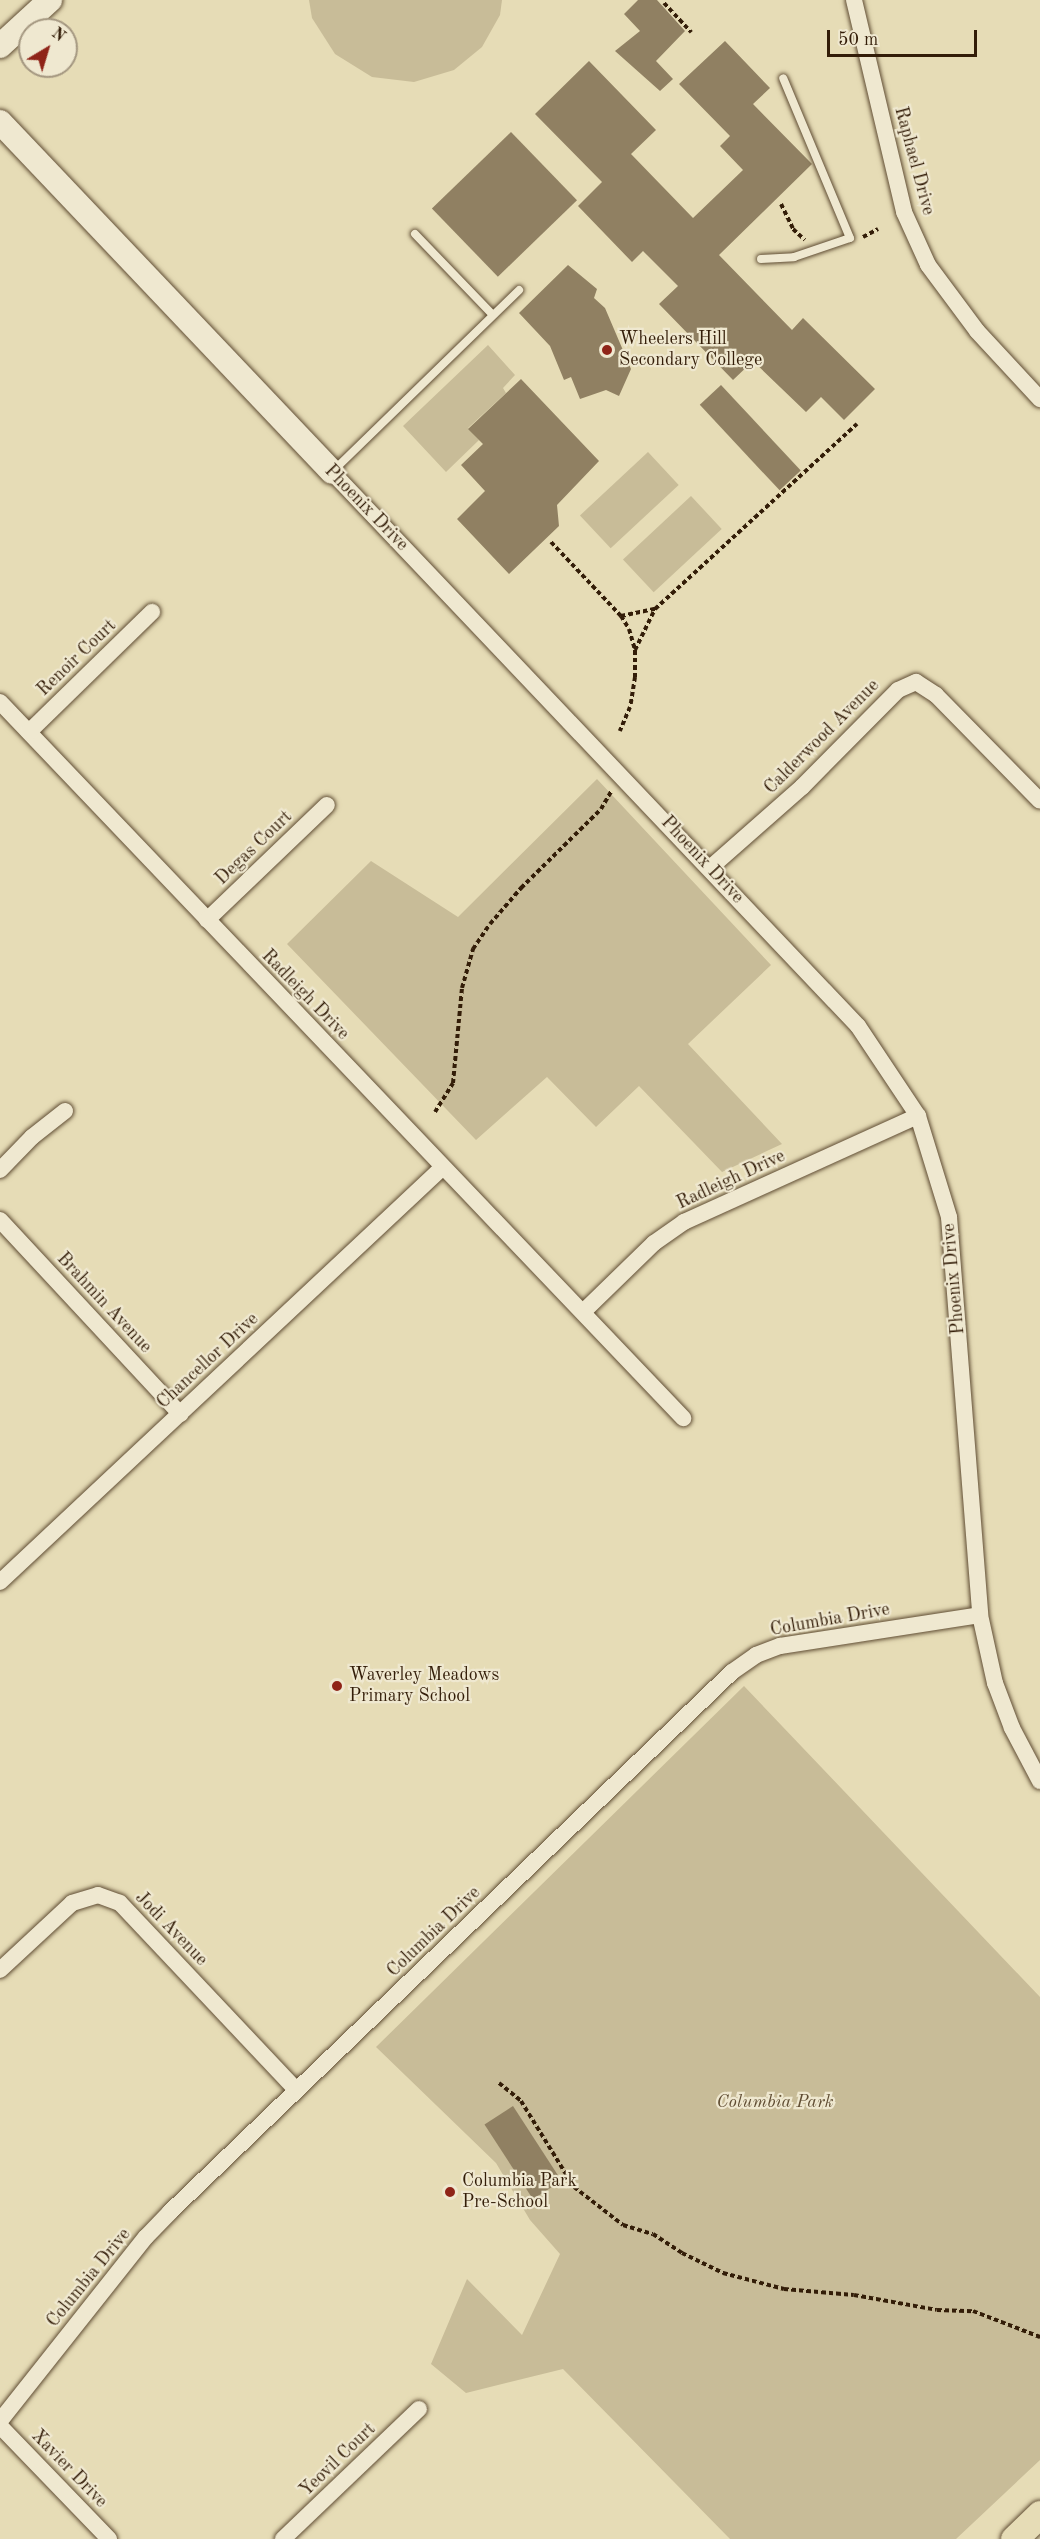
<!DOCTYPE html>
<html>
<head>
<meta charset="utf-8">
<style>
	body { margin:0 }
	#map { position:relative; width:1040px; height:2539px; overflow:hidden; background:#e6dcb6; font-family:"Old Standard TT",serif }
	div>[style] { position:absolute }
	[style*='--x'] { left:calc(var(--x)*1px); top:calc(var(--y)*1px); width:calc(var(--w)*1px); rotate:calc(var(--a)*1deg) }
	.green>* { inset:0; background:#c8bc98; transform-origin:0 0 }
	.building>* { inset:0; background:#908062; transform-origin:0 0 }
	.path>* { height:4px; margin-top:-2px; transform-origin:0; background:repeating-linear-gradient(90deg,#331d08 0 4.5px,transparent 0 7.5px) }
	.roads { filter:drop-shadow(0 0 2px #604d34) drop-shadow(0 0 2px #604d34) }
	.lane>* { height:8px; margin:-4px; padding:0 4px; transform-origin:4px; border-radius:4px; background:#efe8d0 }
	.street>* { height:16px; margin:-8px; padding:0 8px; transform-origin:8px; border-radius:8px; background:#efe8d0 }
	.secondary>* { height:24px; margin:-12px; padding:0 12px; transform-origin:12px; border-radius:12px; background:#efe8d0 }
	.primary>* { height:27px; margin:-13.5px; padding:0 13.5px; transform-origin:13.5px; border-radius:13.5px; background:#e6dcb6 }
	.dots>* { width:16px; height:16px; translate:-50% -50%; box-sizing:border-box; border:3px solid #efe8d0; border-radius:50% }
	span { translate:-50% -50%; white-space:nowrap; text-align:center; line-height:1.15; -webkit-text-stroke:4.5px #efe8d0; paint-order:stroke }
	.street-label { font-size:18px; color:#331d08 }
	.poi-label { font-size:18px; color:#331d08 }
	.left { translate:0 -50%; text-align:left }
	.park-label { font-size:18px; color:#604d33; font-style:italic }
	.north { position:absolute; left:18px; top:18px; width:60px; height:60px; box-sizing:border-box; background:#efe8d0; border:2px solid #a49780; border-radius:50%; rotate:38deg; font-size:16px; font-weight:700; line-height:24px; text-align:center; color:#331d08 }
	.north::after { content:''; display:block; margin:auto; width:21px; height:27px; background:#8f2418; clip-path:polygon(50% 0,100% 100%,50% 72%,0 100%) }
	.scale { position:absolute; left:827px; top:30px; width:150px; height:27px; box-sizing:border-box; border:3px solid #331d08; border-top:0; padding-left:8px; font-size:18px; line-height:21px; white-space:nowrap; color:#331d08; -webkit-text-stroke:4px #efe8d0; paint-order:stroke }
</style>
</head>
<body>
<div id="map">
	<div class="green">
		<div style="clip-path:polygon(309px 0,502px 0,500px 15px,482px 47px,454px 70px,414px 82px,372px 77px,335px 54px,312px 18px)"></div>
		<div style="clip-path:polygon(488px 345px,515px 375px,503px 388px,506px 393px,468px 428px,479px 440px,446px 472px,403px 426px)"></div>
		<div style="left:648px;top:452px;width:45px;height:93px;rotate:47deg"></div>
		<div style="left:691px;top:496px;width:45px;height:93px;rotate:47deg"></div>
		<div style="clip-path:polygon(597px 779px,771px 965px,688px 1044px,782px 1144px,722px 1172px,639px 1086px,596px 1127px,547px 1077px,476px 1140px,287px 944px,371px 861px,458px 917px)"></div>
		<div style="clip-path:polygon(744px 1686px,1040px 1997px,1040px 2460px,956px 2539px,730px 2539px,563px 2369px,466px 2393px,431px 2364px,467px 2279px,522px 2335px,560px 2254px,530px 2220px,496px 2163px,376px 2047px)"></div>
	</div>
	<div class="building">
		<div style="clip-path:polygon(638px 0,657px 0,685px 31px,656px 61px,673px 79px,660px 91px,615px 51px,640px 31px,624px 14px)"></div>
		<div style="clip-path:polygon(725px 41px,770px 88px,753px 104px,812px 164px,719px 255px,792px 330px,803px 318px,875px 389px,844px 420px,821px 397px,806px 412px,753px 361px,733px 380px,659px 304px,678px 286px,643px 251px,632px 262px,578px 206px,602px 182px,535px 114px,589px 61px,656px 130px,631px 154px,693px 218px,743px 170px,720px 146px,730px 136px,679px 84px)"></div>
		<div style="left:511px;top:132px;width:95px;height:110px;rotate:46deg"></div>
		<div style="clip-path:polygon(568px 265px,597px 289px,594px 298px,605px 308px,631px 369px,619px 396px,606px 390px,580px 399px,571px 377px,564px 380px,550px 346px,519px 313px)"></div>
		<div style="clip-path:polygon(521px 379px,599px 461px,557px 505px,559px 526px,509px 574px,457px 519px,485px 491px,461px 465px,483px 444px,468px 429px)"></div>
		<div style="left:721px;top:385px;width:117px;height:29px;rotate:47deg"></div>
		<div style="left:513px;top:2106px;width:89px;height:34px;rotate:57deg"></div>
	</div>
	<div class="path">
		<div style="--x:664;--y:3;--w:40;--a:47"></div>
		<div style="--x:781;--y:204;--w:28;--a:64"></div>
		<div style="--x:793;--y:229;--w:16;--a:43"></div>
		<div style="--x:863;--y:237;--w:17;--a:-28"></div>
		<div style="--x:551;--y:542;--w:102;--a:46.6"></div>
		<div style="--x:621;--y:616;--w:15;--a:58"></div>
		<div style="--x:629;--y:629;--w:22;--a:74"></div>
		<div style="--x:635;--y:650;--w:27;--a:90"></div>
		<div style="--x:635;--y:677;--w:30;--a:99"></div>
		<div style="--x:630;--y:707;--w:26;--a:113"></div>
		<div style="--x:621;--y:616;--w:35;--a:-12"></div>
		<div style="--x:635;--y:650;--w:46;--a:-64"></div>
		<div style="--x:655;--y:609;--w:274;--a:-42.5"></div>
		<div style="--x:435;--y:1112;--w:34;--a:-58"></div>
		<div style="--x:453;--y:1083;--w:95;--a:-84.6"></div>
		<div style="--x:462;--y:988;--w:41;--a:-74.2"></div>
		<div style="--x:473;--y:949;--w:30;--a:-56"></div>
		<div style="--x:490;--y:924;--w:48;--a:-49.3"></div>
		<div style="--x:521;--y:888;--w:112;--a:-44.6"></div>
		<div style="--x:601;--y:809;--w:22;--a:-60"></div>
		<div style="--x:499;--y:2083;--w:28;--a:39"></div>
		<div style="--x:521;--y:2101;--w:101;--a:58.4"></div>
		<div style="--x:574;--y:2187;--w:62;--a:37.8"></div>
		<div style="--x:623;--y:2225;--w:31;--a:17"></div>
		<div style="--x:653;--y:2234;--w:35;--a:33"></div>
		<div style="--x:682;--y:2253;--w:46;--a:26"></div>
		<div style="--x:723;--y:2273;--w:63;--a:14.7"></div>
		<div style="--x:784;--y:2289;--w:70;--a:4.9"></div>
		<div style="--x:854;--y:2295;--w:84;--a:10.2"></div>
		<div style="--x:937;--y:2310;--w:36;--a:2"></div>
		<div style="--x:973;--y:2311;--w:72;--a:21.2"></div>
	</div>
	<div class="roads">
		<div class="lane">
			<div style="--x:415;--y:234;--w:112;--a:46.1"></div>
			<div style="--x:761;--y:259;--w:33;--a:-3"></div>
			<div style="--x:794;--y:257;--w:59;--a:-18.7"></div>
			<div style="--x:850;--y:238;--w:173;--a:-112.7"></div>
			<div style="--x:332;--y:472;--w:261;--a:-44.2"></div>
		</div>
		<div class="street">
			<div style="--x:854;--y:0;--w:218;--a:76.7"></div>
			<div style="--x:904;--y:212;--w:58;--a:65.6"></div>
			<div style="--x:928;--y:265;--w:82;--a:53.4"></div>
			<div style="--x:977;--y:331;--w:93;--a:47.2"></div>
			<div style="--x:332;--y:472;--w:764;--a:46.49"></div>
			<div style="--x:858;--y:1026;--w:108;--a:56.3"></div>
			<div style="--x:918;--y:1116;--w:106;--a:72.9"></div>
			<div style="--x:949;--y:1217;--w:399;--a:85.5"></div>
			<div style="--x:980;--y:1615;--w:70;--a:77.6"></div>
			<div style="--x:995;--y:1683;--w:48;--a:69.3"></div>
			<div style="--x:1012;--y:1728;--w:60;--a:62.2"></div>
			<div style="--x:0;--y:702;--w:990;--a:46.35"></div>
			<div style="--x:29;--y:732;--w:172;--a:-44.3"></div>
			<div style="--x:710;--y:868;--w:123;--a:-41.4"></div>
			<div style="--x:802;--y:787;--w:136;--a:-45.3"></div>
			<div style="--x:898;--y:690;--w:20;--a:-24"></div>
			<div style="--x:916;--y:682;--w:24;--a:33"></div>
			<div style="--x:936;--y:695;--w:148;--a:45.5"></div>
			<div style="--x:207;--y:920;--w:166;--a:-43.8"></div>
			<div style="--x:0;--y:1170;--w:46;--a:-45.9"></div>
			<div style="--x:32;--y:1137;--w:42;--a:-38.2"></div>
			<div style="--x:0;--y:1220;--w:265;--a:47.1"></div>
			<div style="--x:583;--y:1312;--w:99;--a:-44.2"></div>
			<div style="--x:654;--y:1243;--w:37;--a:-35"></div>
			<div style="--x:684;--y:1222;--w:257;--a:-24.4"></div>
			<div style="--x:0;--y:1582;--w:606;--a:-43.13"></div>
			<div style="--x:0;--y:1970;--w:98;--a:-42.9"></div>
			<div style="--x:72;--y:1903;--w:27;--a:-17"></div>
			<div style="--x:98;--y:1895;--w:23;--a:20"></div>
			<div style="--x:120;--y:1903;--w:257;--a:46.7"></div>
			<div style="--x:0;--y:2421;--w:235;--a:-51.6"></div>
			<div style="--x:146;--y:2237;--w:35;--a:-46"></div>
			<div style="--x:170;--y:2212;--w:779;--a:-43.86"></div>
			<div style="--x:732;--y:1672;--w:29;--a:-35"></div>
			<div style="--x:756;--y:1655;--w:26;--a:-21"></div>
			<div style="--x:780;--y:1646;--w:202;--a:-8.8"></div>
			<div style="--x:0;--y:2426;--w:157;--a:46"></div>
			<div style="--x:283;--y:2539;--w:188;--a:-43.7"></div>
		</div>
		<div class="secondary">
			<div style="--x:0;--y:46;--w:68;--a:-42.6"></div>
			<div style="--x:0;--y:122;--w:482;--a:46.5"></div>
		</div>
		<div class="primary">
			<div style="--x:1014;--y:2539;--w:36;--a:-44"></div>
		</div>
	</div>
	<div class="dots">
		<div style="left:607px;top:350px;background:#8f2418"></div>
		<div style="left:337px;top:1686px;background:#8f2418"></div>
		<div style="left:450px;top:2192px;background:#8f2418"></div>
	</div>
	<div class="street-label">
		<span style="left:914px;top:161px;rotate:75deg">Raphael Drive</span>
		<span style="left:366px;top:508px;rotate:46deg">Phoenix Drive</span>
		<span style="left:77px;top:658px;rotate:-44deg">Renoir Court</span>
		<span style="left:822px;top:737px;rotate:-45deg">Calderwood Avenue</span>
		<span style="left:254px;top:848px;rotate:-44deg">Degas Court</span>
		<span style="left:702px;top:860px;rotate:47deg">Phoenix Drive</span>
		<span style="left:305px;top:995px;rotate:46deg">Radleigh Drive</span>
		<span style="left:731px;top:1180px;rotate:-25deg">Radleigh Drive</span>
		<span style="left:954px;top:1279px;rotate:-95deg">Phoenix Drive</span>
		<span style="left:104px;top:1303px;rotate:47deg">Brahmin Avenue</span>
		<span style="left:208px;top:1361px;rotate:-43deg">Chancellor Drive</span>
		<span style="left:830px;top:1620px;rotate:-10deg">Columbia Drive</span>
		<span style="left:171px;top:1929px;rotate:46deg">Jodi Avenue</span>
		<span style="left:434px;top:1932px;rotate:-44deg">Columbia Drive</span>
		<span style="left:89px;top:2278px;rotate:-51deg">Columbia Drive</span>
		<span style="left:338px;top:2460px;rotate:-44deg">Yeovil Court</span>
		<span style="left:69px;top:2469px;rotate:46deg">Xavier Drive</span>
	</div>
	<div class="poi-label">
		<span class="left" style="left:619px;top:350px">Wheelers Hill<br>Secondary College</span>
		<span class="left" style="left:349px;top:1686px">Waverley Meadows<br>Primary School</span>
		<span class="left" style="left:462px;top:2192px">Columbia Park<br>Pre-School</span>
	</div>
	<div class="park-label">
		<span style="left:775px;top:2102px">Columbia Park</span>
	</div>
	<div class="north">N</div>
	<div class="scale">50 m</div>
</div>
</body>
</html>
